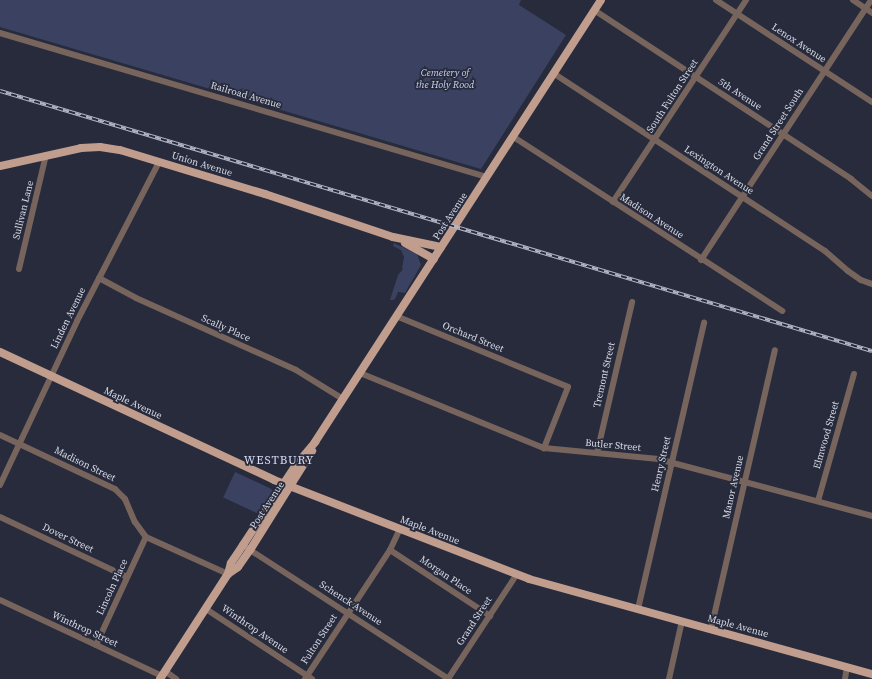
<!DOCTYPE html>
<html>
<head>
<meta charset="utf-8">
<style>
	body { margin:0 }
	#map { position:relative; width:872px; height:679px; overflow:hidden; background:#272b3c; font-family:"Source Serif 4",serif }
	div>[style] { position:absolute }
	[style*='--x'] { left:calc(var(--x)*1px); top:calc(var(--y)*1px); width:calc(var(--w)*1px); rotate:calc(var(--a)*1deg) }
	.green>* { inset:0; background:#3b4160; transform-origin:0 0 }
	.minor>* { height:6px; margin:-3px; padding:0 3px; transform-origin:3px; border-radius:3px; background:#77655d }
	.major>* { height:8px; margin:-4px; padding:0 4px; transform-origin:4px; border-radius:4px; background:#c19d8e }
	.rail>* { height:3.5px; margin-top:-1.75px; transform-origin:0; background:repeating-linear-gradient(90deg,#272b3c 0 6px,#b3b6c3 0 12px); box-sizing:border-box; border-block:1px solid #b3b6c3 }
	span { translate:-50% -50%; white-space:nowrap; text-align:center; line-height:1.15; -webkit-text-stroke:3.5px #272b3c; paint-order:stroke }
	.street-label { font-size:10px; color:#d8dbe7 }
	.park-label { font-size:10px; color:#c9d2f7; font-style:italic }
	.quarter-label { font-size:12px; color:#d8def6; letter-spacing:1px }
</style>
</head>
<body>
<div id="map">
	<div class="green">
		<div style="clip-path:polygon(0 0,521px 0,519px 5px,566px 35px,481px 169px,0 27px)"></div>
		<div style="clip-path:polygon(394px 243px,417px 254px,421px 265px,405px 293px,398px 292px,395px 299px,393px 300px,390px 300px,398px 275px,403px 269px,402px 268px,404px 257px,401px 250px,393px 246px)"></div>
		<div style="left:235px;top:472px;width:43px;height:28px;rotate:25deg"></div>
	</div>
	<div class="minor">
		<div style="--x:716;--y:0;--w:186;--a:33.2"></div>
		<div style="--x:853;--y:0;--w:23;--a:34"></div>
		<div style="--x:594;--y:10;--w:308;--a:33.3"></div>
		<div style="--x:851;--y:179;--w:27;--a:39"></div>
		<div style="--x:0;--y:33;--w:508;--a:16.47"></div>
		<div style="--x:553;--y:73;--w:325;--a:33.2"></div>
		<div style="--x:825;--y:251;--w:30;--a:41"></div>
		<div style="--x:848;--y:271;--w:16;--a:35"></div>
		<div style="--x:861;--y:280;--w:12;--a:20"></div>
		<div style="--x:512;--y:136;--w:322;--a:32.9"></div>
		<div style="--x:613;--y:202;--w:242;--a:-56.6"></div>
		<div style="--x:701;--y:260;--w:311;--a:-56.8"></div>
		<div style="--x:19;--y:269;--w:117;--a:-76.7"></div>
		<div style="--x:99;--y:278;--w:42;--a:28.4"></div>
		<div style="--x:136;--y:298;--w:175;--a:24.2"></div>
		<div style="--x:296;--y:370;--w:55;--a:31.7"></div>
		<div style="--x:396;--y:316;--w:186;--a:22.4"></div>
		<div style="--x:568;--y:387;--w:66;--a:111.5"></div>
		<div style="--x:360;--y:373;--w:199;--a:22.2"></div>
		<div style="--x:544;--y:448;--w:115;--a:5.5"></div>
		<div style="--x:658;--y:459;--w:221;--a:14.9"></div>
		<div style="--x:0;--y:435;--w:127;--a:25.2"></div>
		<div style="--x:115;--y:489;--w:14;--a:45"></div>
		<div style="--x:125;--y:499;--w:25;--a:67"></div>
		<div style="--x:135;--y:522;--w:19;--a:54"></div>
		<div style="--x:146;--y:537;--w:90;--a:24.3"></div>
		<div style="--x:597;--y:453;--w:155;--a:-76.9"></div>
		<div style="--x:0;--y:485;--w:181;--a:-64.8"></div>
		<div style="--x:77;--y:321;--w:179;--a:-62.7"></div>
		<div style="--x:818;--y:501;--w:132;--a:-74.2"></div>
		<div style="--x:0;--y:517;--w:140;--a:25.3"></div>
		<div style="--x:247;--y:548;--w:241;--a:33"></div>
		<div style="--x:390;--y:550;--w:120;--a:33.4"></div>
		<div style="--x:0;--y:600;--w:179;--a:25.1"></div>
		<div style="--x:206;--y:609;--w:127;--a:33.4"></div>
		<div style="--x:638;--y:609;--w:294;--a:-77"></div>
		<div style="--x:711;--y:629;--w:286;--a:-77.1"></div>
		<div style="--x:96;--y:645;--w:119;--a:-65.2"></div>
		<div style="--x:165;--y:671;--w:14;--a:36"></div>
		<div style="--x:305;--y:679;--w:154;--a:-56.6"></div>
		<div style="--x:390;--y:550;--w:23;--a:-65"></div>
		<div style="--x:448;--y:679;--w:126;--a:-56.7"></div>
		<div style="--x:669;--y:679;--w:59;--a:-77.4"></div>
		<div style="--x:845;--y:679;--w:12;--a:-81"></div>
	</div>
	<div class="major">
		<div style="--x:0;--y:166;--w:83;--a:-12.5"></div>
		<div style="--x:81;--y:148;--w:19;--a:-3"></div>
		<div style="--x:100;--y:147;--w:20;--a:9"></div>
		<div style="--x:120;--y:150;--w:152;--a:16.9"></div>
		<div style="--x:265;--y:194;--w:135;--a:18.6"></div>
		<div style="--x:393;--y:237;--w:49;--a:11.8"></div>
		<div style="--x:405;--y:243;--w:33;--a:29"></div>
		<div style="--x:0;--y:352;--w:302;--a:25"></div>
		<div style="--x:274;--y:480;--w:274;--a:21.2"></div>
		<div style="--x:529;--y:579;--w:356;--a:15.5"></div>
		<div style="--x:228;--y:574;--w:12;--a:-35"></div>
		<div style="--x:238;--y:567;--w:21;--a:-55"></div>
		<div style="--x:250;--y:550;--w:117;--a:-57.9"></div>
		<div style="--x:160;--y:679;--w:125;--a:-57.1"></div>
		<div style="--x:228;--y:574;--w:11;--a:-75"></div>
		<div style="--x:231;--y:563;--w:22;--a:-56"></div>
		<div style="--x:243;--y:545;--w:96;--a:-56.5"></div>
		<div style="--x:296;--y:465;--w:30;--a:-50"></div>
		<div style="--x:315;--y:442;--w:526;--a:-57.09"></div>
	</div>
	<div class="rail">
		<div style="--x:0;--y:91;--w:910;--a:16.6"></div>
	</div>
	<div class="street-label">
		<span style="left:799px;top:43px;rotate:33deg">Lenox Avenue</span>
		<span style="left:740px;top:94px;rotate:33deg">5th Avenue</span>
		<span style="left:246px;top:95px;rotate:16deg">Railroad Avenue</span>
		<span style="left:672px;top:96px;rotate:-57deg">South Fulton Street</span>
		<span style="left:778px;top:124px;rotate:-57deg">Grand Street South</span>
		<span style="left:202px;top:164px;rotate:17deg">Union Avenue</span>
		<span style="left:719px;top:170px;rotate:33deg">Lexington Avenue</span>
		<span style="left:23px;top:210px;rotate:-76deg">Sullivan Lane</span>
		<span style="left:450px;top:216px;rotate:-57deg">Post Avenue</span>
		<span style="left:652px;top:216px;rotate:33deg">Madison Avenue</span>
		<span style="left:68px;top:318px;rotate:-64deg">Linden Avenue</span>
		<span style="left:226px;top:328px;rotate:24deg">Scally Place</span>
		<span style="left:473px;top:337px;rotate:22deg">Orchard Street</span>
		<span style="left:604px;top:375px;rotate:-77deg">Tremont Street</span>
		<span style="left:133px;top:403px;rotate:25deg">Maple Avenue</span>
		<span style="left:826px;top:435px;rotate:-74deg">Elmwood Street</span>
		<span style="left:613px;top:445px;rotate:5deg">Butler Street</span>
		<span style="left:85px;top:464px;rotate:26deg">Madison Street</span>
		<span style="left:661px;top:464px;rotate:-77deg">Henry Street</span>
		<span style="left:733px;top:487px;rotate:-77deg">Manor Avenue</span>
		<span style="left:267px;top:505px;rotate:-57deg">Post Avenue</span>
		<span style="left:430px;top:530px;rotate:21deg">Maple Avenue</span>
		<span style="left:68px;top:538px;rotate:25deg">Dover Street</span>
		<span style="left:446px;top:575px;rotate:34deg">Morgan Place</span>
		<span style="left:112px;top:587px;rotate:-65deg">Lincoln Place</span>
		<span style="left:351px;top:603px;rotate:33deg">Schenck Avenue</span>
		<span style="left:474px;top:621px;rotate:-57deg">Grand Street</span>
		<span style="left:738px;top:626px;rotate:15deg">Maple Avenue</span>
		<span style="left:85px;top:629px;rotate:25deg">Winthrop Street</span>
		<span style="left:255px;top:629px;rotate:34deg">Winthrop Avenue</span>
		<span style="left:319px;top:639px;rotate:-57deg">Fulton Street</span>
	</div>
	<div class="park-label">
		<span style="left:445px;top:78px">Cemetery of<br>the Holy Rood</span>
	</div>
	<div class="quarter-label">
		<span style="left:279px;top:461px">WESTBURY</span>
	</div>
</div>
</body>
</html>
